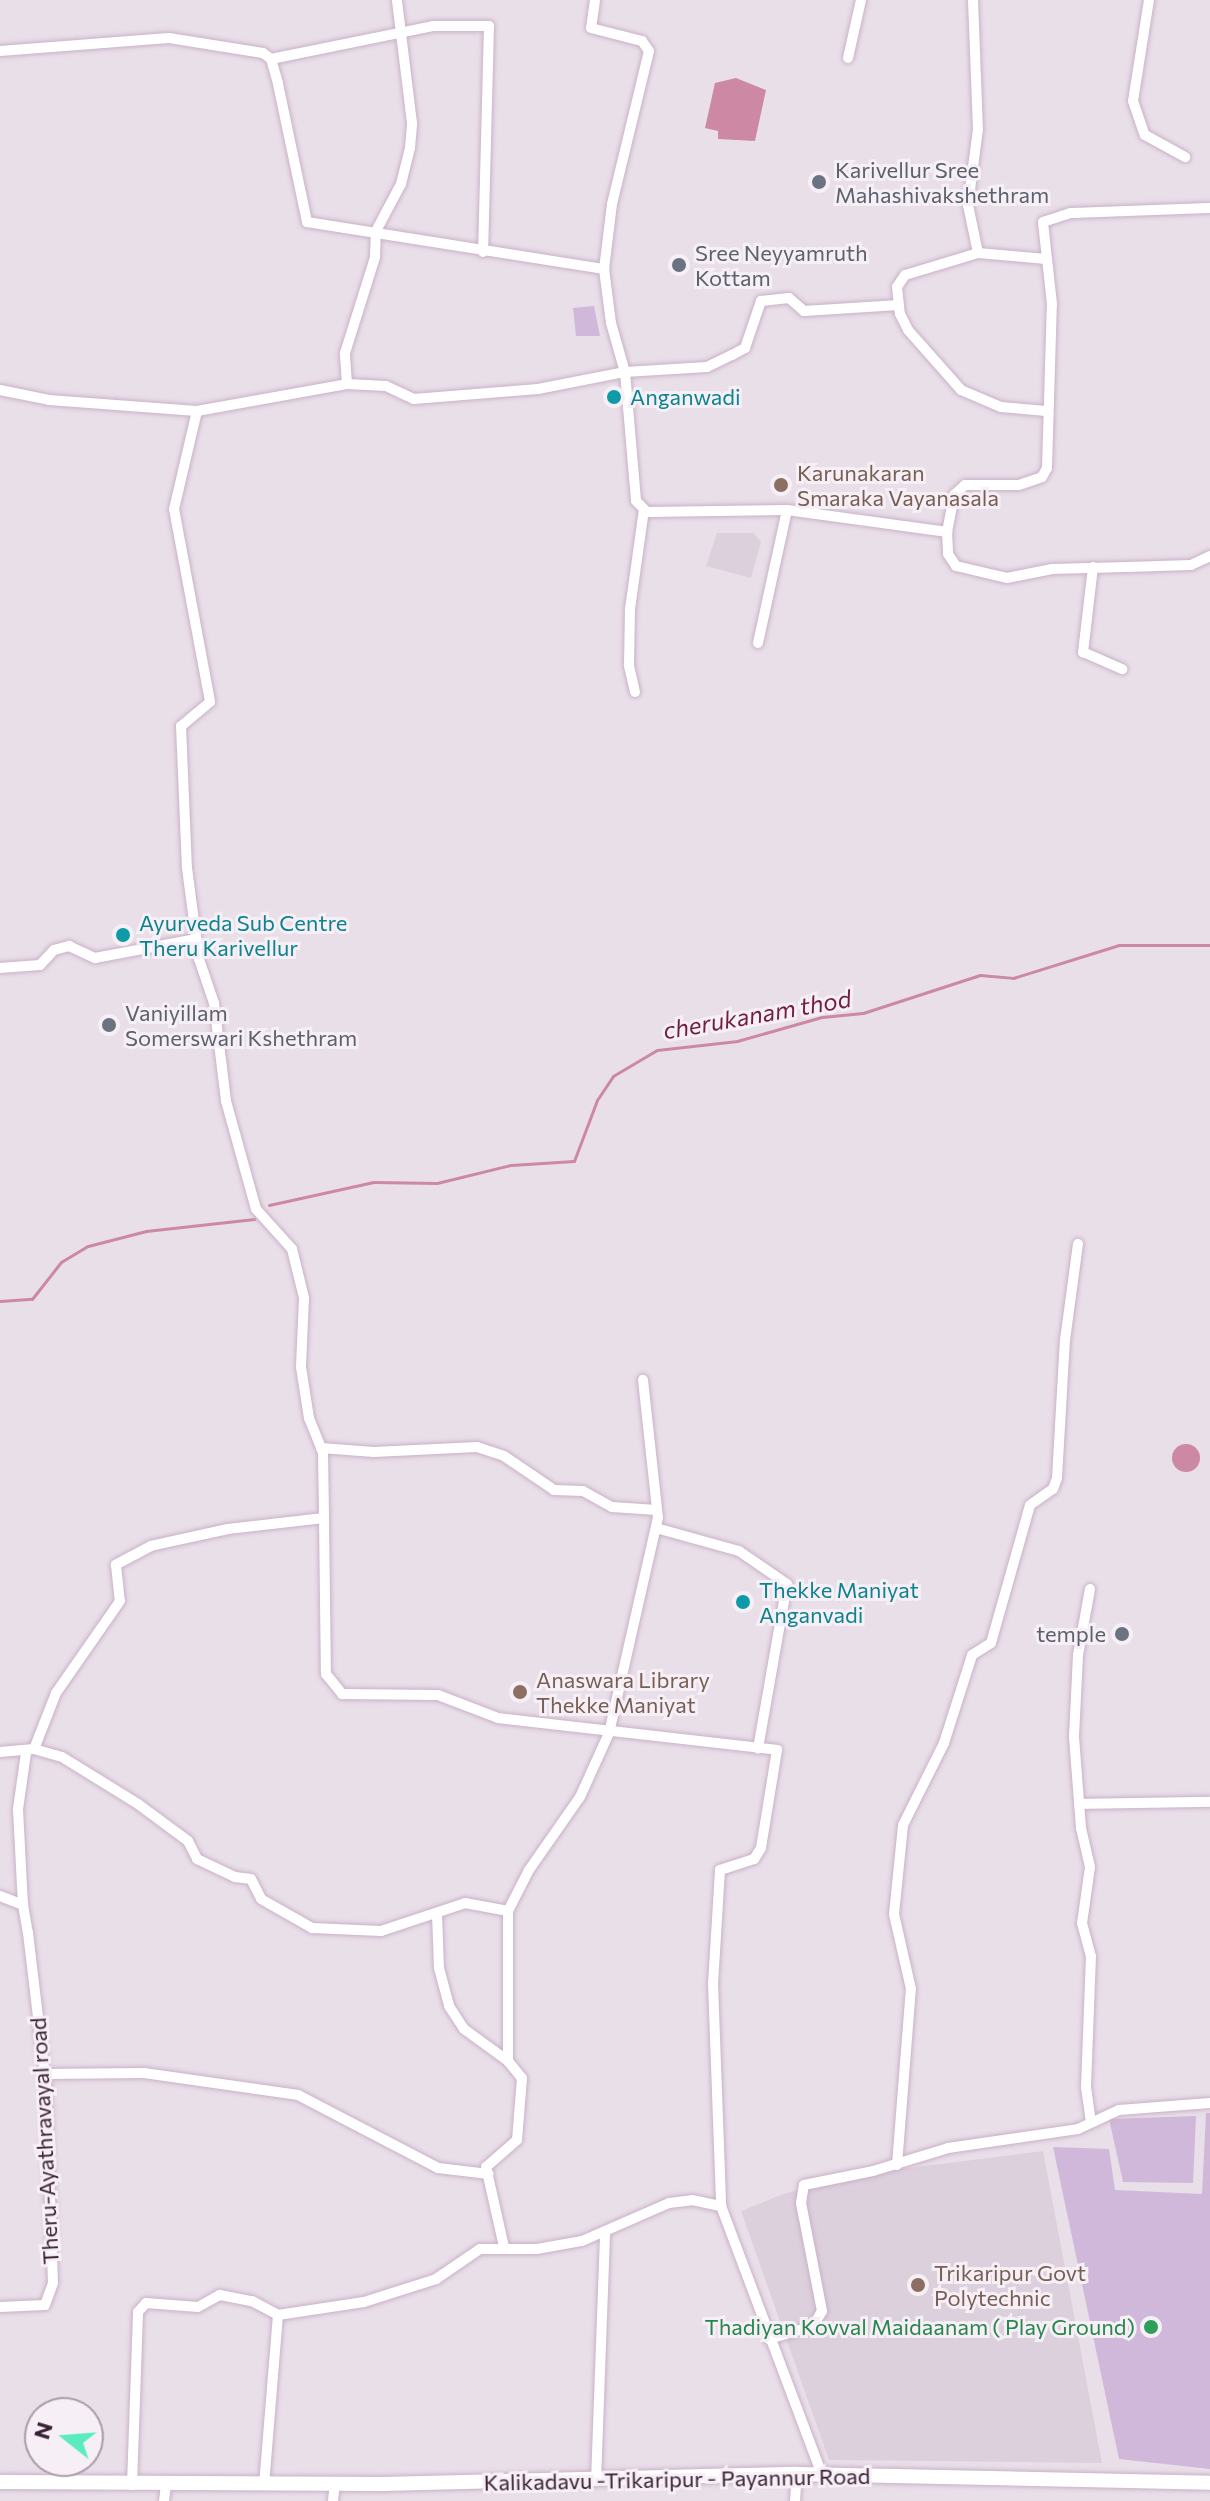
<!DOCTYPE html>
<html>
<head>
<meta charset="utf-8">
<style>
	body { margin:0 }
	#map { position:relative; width:1210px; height:2501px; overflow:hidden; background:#e9dfe9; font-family:Commissioner,sans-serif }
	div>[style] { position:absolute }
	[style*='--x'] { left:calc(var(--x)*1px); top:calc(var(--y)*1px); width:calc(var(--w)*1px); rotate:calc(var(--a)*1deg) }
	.built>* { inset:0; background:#ddd0dd }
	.green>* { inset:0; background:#d0b8da }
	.water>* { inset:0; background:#cd88a4 }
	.round { border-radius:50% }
	.stream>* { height:3px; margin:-1.5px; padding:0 1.5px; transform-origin:1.5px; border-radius:1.5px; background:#cd88a4 }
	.roads { filter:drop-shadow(0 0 2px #c9b2c7) drop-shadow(0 0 2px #c9b2c7) }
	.street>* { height:10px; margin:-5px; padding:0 5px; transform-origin:5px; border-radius:5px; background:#fff }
	.secondary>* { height:14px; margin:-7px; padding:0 7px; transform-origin:7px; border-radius:7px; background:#fff }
	.dots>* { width:22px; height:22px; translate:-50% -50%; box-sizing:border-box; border:4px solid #f6eff6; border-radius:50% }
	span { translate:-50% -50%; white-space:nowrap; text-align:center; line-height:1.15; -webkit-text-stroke:6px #f6eff6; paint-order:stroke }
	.worship-label { font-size:22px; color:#5b616d }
	.left { translate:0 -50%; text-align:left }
	.right { translate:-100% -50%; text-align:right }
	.culture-label { font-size:22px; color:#0d838f }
	.education-label { font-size:22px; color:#785e54 }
	.street-label { font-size:22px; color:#392134 }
	.leisure-label { font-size:22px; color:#27864d }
	.water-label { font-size:24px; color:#711e3f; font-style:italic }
	.north { position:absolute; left:24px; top:2397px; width:80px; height:80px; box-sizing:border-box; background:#f6eff6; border:2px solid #aa9da8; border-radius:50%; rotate:287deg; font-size:22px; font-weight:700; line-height:32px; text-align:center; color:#392134 }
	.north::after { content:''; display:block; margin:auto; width:28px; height:36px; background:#5aecbe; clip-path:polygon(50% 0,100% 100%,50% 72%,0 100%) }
</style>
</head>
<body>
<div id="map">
	<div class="built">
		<div style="clip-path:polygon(717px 533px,754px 533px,761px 542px,751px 578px,706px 566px)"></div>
		<div style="clip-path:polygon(1043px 2151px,1102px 2463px,829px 2460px,741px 2211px,786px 2193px,885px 2171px)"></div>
	</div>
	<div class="green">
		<div style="clip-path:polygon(594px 306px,600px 336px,576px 336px,573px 308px)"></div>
		<div style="clip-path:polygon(1206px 2113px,1210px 2113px,1210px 2469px,1119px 2459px,1053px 2147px,1109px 2149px,1115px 2190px,1202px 2194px)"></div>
		<div style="clip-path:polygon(1196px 2116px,1193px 2183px,1123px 2182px,1109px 2119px)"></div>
	</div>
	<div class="water">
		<div style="clip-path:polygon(736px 78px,766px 90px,755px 141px,718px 139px,718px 131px,705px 128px,715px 83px)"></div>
		<div class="round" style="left:1172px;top:1444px;width:28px;height:28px"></div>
	</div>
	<div class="stream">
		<div style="--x:269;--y:1205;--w:107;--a:-12.4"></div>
		<div style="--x:374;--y:1182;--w:63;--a:0.9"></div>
		<div style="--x:437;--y:1183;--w:76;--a:-13.7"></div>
		<div style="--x:511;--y:1165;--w:63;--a:-3.6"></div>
		<div style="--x:574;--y:1161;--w:65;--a:-69.3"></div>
		<div style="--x:597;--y:1100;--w:29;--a:-56"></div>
		<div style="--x:613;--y:1076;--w:51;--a:-30.6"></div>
		<div style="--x:657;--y:1050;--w:81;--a:-6.4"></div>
		<div style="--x:737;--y:1041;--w:88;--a:-15.8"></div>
		<div style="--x:822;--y:1017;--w:41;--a:-5.6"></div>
		<div style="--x:863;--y:1013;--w:123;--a:-18"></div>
		<div style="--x:980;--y:975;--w:33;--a:5"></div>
		<div style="--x:1013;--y:978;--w:111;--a:-17.3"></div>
		<div style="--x:1119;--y:945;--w:91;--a:0"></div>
		<div style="--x:0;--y:1301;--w:32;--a:-4"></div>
		<div style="--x:32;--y:1299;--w:47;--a:-51.9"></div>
		<div style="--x:61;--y:1262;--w:31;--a:-31"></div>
		<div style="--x:88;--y:1246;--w:60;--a:-14.5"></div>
		<div style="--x:146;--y:1231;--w:109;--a:-6.3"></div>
	</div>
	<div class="roads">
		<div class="street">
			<div style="--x:595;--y:0;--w:28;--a:98"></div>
			<div style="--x:591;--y:28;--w:53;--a:14.3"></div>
			<div style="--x:642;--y:41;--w:12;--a:55"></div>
			<div style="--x:649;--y:51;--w:157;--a:103.6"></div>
			<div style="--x:612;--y:204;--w:65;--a:97"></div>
			<div style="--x:604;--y:269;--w:54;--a:82.6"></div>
			<div style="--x:611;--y:323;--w:51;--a:74.1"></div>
			<div style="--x:625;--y:372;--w:82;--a:-3.5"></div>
			<div style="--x:707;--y:367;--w:28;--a:-26"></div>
			<div style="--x:732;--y:355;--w:15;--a:-28"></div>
			<div style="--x:745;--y:348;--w:50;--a:-71.2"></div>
			<div style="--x:761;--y:301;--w:28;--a:-6"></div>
			<div style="--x:789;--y:298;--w:20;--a:41"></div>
			<div style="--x:804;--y:311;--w:95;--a:-3.6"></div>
			<div style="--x:973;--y:0;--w:129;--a:87.8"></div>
			<div style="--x:978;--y:129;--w:77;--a:97.5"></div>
			<div style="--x:968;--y:205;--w:49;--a:78.2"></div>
			<div style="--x:1149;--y:0;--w:102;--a:99"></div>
			<div style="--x:1133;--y:101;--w:36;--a:71"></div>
			<div style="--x:1145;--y:135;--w:46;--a:28.8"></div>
			<div style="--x:0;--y:51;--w:169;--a:-4.4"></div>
			<div style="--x:169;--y:38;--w:95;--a:9.1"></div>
			<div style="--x:263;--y:53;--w:10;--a:37"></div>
			<div style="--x:271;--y:59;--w:26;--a:74"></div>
			<div style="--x:278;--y:84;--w:141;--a:78.1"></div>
			<div style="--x:307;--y:222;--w:301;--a:9"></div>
			<div style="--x:848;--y:58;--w:59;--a:-77.4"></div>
			<div style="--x:271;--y:59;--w:165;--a:-11.5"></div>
			<div style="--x:433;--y:26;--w:56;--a:0"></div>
			<div style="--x:489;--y:26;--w:226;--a:91.5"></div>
			<div style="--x:1046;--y:259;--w:68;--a:-175"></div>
			<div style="--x:978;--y:253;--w:76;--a:163.2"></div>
			<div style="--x:905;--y:275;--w:14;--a:124"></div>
			<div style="--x:897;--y:287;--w:27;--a:84"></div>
			<div style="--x:900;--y:314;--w:18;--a:63"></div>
			<div style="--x:908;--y:330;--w:80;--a:48.5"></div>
			<div style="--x:961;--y:390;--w:43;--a:23"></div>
			<div style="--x:1001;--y:407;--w:45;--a:5.1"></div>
			<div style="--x:347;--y:384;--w:31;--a:-94"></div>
			<div style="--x:345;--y:353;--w:101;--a:-72.6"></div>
			<div style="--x:375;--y:257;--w:26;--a:-88"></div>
			<div style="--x:376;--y:231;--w:53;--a:-62"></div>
			<div style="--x:401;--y:184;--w:37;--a:-76"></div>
			<div style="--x:410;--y:148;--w:25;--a:-85"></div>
			<div style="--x:412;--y:123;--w:124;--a:-97"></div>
			<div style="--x:0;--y:390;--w:50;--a:11.5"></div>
			<div style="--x:49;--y:400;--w:148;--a:4.3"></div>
			<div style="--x:197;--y:411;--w:101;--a:103.2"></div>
			<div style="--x:174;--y:509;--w:196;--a:79.4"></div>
			<div style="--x:210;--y:702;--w:38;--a:140"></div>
			<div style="--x:181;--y:726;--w:142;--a:87.6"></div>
			<div style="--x:187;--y:868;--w:92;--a:82.5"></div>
			<div style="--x:199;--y:959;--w:46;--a:71.2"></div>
			<div style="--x:214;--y:1003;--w:99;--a:83"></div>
			<div style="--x:226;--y:1101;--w:112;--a:74.5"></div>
			<div style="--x:256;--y:1209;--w:54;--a:48"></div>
			<div style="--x:292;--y:1249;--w:50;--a:76.2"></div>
			<div style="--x:304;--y:1298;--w:69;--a:92.5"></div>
			<div style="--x:301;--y:1367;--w:52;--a:81.1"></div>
			<div style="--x:309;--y:1418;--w:37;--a:68"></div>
			<div style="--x:323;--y:1452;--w:66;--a:89.1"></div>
			<div style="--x:324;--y:1518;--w:97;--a:173.5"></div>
			<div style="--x:228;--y:1529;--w:79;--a:167.6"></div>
			<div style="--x:151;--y:1546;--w:40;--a:152"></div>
			<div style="--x:116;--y:1565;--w:36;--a:84"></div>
			<div style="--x:120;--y:1601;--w:112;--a:124.8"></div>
			<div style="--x:56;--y:1693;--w:60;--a:111.4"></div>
			<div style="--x:34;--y:1749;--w:34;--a:175"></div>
			<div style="--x:197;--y:411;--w:152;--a:-10.2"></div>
			<div style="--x:347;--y:384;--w:39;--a:3"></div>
			<div style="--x:386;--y:386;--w:31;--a:25"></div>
			<div style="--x:414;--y:399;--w:124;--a:-4.6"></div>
			<div style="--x:538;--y:389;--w:89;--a:-11.1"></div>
			<div style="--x:625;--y:372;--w:129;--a:85.1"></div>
			<div style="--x:636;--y:501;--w:16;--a:45"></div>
			<div style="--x:647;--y:512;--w:140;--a:-0.8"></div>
			<div style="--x:787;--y:510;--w:162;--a:7.8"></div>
			<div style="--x:947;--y:532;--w:22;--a:87"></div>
			<div style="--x:948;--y:554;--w:14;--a:56"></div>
			<div style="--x:956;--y:566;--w:52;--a:13.2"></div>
			<div style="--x:1007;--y:578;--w:46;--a:-11.3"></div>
			<div style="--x:1052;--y:569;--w:139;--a:-1.6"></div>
			<div style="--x:1191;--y:565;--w:21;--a:-25"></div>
			<div style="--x:947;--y:532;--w:38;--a:-79"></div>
			<div style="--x:954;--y:495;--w:15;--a:-42"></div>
			<div style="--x:965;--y:485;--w:54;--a:0"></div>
			<div style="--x:1019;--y:485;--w:24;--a:-19"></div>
			<div style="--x:1042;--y:477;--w:10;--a:-61"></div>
			<div style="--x:1047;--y:468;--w:164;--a:-88.3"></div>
			<div style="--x:1052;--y:304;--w:82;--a:-96.3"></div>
			<div style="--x:1043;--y:222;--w:29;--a:-18"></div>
			<div style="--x:1071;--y:213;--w:139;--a:-2.1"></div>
			<div style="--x:1093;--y:567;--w:86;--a:96.7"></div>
			<div style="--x:1083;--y:652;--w:43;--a:23.6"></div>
			<div style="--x:758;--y:643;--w:136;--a:-77.7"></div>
			<div style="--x:635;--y:692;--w:28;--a:-103"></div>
			<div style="--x:629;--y:665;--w:56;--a:-89"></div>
			<div style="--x:630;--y:609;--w:100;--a:-82"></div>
			<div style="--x:0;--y:968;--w:40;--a:-4.3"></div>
			<div style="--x:40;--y:965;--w:21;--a:-47"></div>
			<div style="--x:54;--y:950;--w:16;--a:-15"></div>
			<div style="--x:69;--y:946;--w:29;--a:25"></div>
			<div style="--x:95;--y:958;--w:103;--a:-10.7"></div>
			<div style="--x:321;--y:1448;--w:53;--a:4.3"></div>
			<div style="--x:374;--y:1452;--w:103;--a:-2.8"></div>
			<div style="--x:477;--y:1447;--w:28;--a:18"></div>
			<div style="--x:504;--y:1456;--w:60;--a:34.2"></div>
			<div style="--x:554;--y:1490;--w:29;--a:2"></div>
			<div style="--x:583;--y:1491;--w:33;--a:29"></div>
			<div style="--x:612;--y:1507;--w:45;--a:3.8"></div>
			<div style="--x:324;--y:1518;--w:156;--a:89.3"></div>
			<div style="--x:326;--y:1674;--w:26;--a:51"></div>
			<div style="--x:342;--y:1694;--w:96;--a:0.6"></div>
			<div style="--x:438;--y:1695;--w:64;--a:21"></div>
			<div style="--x:498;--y:1718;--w:281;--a:6.5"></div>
			<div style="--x:777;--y:1750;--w:99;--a:99.3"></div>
			<div style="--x:761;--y:1848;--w:13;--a:122"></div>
			<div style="--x:754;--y:1859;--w:36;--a:162"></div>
			<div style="--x:720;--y:1870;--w:113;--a:93.5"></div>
			<div style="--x:713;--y:1983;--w:223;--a:87.9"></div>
			<div style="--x:721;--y:2206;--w:287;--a:69.4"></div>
			<div style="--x:656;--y:1528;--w:86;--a:15.5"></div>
			<div style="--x:739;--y:1551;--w:58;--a:34.5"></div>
			<div style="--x:787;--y:1584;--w:167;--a:100"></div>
			<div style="--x:1090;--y:1589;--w:67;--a:100.3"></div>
			<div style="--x:1078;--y:1655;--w:82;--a:92.8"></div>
			<div style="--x:1074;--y:1737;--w:91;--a:85.6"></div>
			<div style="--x:1081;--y:1828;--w:40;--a:77"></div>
			<div style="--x:1090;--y:1867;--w:57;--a:98.1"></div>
			<div style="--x:1082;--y:1923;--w:34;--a:75"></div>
			<div style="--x:1091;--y:1956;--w:131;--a:92.2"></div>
			<div style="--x:1086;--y:2087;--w:35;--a:82"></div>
			<div style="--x:34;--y:1749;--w:29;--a:16"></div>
			<div style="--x:62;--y:1757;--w:89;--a:31.7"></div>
			<div style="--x:138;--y:1804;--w:62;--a:36.5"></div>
			<div style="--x:188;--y:1841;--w:20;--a:63"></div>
			<div style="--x:197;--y:1859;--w:42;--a:25.3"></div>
			<div style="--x:235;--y:1877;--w:16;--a:7"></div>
			<div style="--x:251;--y:1879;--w:22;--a:63"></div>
			<div style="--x:261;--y:1899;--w:59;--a:29.6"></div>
			<div style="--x:312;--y:1928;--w:69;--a:2.5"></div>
			<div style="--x:381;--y:1931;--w:89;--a:-18.4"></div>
			<div style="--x:465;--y:1903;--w:44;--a:10.5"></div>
			<div style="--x:508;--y:1911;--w:150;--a:90"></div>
			<div style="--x:1079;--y:1804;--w:131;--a:-0.9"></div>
			<div style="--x:0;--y:1896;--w:25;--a:21"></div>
			<div style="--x:23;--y:1905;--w:28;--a:80"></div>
			<div style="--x:28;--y:1933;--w:151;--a:83.2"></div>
			<div style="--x:46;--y:2083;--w:200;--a:88"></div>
			<div style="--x:53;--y:2283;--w:23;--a:110"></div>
			<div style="--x:45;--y:2305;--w:45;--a:177.5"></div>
			<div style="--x:23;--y:1905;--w:96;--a:-93"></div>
			<div style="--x:18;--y:1809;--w:57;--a:-81.9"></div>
			<div style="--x:508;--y:1911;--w:46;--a:-62.9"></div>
			<div style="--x:529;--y:1870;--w:89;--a:-55.1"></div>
			<div style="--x:580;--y:1797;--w:70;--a:-65.6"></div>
			<div style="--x:609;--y:1733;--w:221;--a:-77.2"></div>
			<div style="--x:658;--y:1518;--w:139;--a:-96.2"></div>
			<div style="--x:437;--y:1914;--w:54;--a:87.9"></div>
			<div style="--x:439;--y:1968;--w:39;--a:75"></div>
			<div style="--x:449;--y:2006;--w:27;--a:57"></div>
			<div style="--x:464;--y:2029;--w:54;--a:36"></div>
			<div style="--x:508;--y:2061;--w:22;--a:51"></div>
			<div style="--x:522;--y:2078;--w:62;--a:94.6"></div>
			<div style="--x:517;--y:2140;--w:41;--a:138.9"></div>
			<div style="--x:486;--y:2167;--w:82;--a:77.3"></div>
			<div style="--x:45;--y:2074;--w:99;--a:-0.6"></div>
			<div style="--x:144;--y:2073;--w:156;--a:8.1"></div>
			<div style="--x:298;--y:2095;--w:158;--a:27.5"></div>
			<div style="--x:438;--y:2168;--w:51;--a:6.7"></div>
			<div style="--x:897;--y:2165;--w:177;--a:-85.5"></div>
			<div style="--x:911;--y:1989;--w:77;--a:-102.8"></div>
			<div style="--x:894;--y:1914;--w:89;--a:-84.2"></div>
			<div style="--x:903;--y:1825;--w:92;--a:-63.4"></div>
			<div style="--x:944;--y:1743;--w:92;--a:-72.3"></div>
			<div style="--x:972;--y:1655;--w:22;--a:-32"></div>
			<div style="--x:991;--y:1643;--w:143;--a:-74.2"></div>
			<div style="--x:1030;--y:1505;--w:28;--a:-35"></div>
			<div style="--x:1053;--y:1489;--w:12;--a:-70"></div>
			<div style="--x:1057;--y:1478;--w:138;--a:-86.7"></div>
			<div style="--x:1065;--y:1340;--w:97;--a:-82.3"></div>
			<div style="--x:769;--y:2339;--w:46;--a:-16.5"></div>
			<div style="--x:813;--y:2326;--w:17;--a:-59"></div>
			<div style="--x:822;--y:2311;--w:110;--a:-101"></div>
			<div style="--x:801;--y:2203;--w:18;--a:-81"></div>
			<div style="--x:804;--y:2185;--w:70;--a:-11.5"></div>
			<div style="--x:873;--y:2171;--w:78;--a:-17"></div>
			<div style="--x:948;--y:2148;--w:131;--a:-8.3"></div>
			<div style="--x:1078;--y:2129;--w:45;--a:-24.9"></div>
			<div style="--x:1119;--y:2110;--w:91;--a:-4.4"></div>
			<div style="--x:596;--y:2481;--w:247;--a:-87.9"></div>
			<div style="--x:132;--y:2485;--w:173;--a:-88"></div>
			<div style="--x:138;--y:2312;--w:12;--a:-48"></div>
			<div style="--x:146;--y:2303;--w:52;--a:4.4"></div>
			<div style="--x:198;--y:2307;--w:25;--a:-29"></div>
			<div style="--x:220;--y:2295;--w:33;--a:11"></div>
			<div style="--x:252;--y:2301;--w:30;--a:28"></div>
			<div style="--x:264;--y:2485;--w:171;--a:-85.3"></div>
			<div style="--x:278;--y:2315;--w:87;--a:-8.6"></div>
			<div style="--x:364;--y:2302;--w:76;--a:-17.7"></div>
			<div style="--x:436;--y:2279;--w:53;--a:-34.3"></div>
			<div style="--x:480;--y:2249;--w:57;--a:0"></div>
			<div style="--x:537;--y:2249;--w:46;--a:-10.1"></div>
			<div style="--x:582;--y:2241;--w:95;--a:-23.6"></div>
			<div style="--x:669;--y:2203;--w:23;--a:-7"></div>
			<div style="--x:692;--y:2200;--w:30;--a:12"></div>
			<div style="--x:164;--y:2501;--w:16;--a:-83"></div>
			<div style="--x:333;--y:2501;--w:19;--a:-84"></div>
			<div style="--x:795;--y:2501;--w:27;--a:-86"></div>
		</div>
		<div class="secondary">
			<div style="--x:0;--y:2482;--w:382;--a:0.3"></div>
			<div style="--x:382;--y:2484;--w:415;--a:-1.4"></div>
			<div style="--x:797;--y:2474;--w:413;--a:1.2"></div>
		</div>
	</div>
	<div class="dots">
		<div style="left:819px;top:182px;background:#6b7280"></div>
		<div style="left:679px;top:265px;background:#6b7280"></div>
		<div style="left:614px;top:397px;background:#0f9aa8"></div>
		<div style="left:781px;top:485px;background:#8d6e63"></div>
		<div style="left:123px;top:935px;background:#0f9aa8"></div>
		<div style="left:109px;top:1025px;background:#6b7280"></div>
		<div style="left:743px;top:1602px;background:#0f9aa8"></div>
		<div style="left:1122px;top:1634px;background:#6b7280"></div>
		<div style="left:520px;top:1692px;background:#8d6e63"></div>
		<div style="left:918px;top:2285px;background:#8d6e63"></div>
		<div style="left:1151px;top:2327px;background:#2e9e5b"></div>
	</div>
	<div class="worship-label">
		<span class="left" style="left:835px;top:182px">Karivellur Sree<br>Mahashivakshethram</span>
		<span class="left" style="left:695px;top:265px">Sree Neyyamruth<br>Kottam</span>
		<span class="left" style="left:125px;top:1025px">Vaniyillam<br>Somerswari Kshethram</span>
		<span class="right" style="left:1106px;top:1634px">temple</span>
	</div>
	<div class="culture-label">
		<span class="left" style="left:630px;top:397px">Anganwadi</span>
		<span class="left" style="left:139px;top:935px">Ayurveda Sub Centre<br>Theru Karivellur</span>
		<span class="left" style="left:759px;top:1602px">Thekke Maniyat<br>Anganvadi</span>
	</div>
	<div class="education-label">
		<span class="left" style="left:797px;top:485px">Karunakaran<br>Smaraka Vayanasala</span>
		<span class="left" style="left:536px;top:1692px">Anaswara Library<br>Thekke Maniyat</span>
		<span class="left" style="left:934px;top:2285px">Trikaripur Govt<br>Polytechnic</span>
	</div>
	<div class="street-label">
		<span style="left:44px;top:2141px;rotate:-93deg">Theru-Ayathravayal road</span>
		<span style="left:677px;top:2479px;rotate:-1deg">Kalikadavu -Trikaripur - Payannur Road</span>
	</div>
	<div class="leisure-label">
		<span class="right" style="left:1135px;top:2327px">Thadiyan Kovval Maidaanam ( Play Ground)</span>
	</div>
	<div class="water-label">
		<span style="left:757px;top:1014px;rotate:-10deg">cherukanam thod</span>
	</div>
	<div class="north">N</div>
</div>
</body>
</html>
